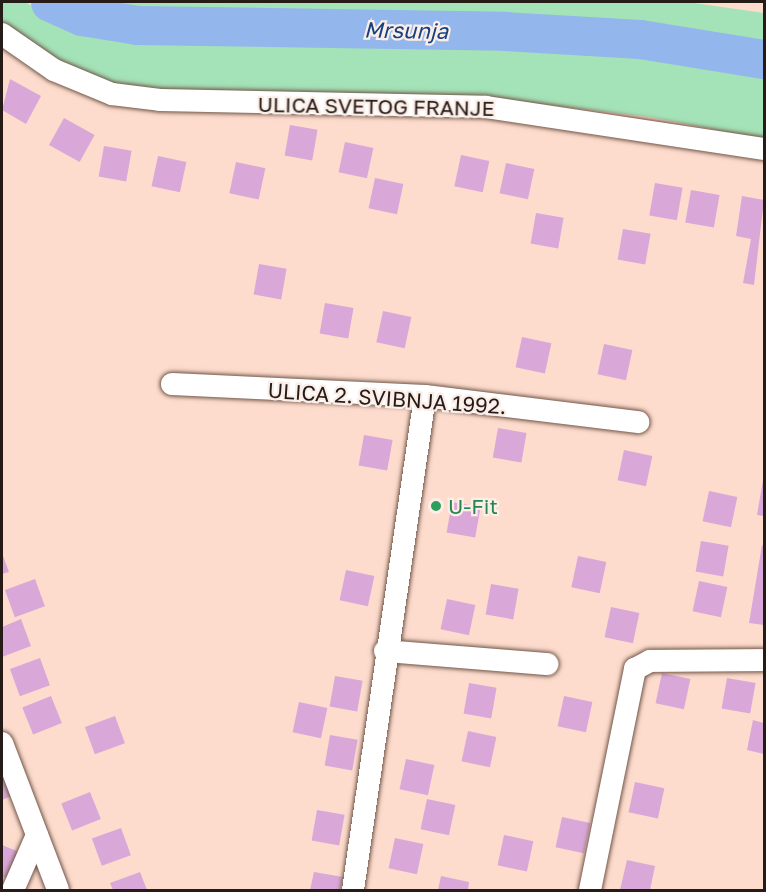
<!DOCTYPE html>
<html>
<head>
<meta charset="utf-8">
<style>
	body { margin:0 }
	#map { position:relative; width:766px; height:892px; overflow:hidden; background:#fddccd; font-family:"Golos Text",sans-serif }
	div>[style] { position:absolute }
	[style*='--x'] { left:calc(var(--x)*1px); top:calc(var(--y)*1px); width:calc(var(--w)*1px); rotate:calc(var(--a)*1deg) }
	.green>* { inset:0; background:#a4e2b7 }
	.river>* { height:39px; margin:-19.5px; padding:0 19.5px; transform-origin:19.5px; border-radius:19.5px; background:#93b6ec }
	.building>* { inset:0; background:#d9a8d9; transform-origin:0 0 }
	.roads { filter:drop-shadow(0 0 2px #725649) drop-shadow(0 0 2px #725649) }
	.street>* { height:22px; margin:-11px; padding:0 11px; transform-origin:11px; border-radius:11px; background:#fff }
	.dots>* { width:16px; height:16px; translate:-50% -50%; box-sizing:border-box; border:3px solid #fbeee8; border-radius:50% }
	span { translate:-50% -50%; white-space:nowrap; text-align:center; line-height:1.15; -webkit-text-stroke:4.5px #fbeee8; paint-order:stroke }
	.street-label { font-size:21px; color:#261b16 }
	.leisure-label { font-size:21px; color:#27864d }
	.left { translate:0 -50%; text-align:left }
	.water-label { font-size:22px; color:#16407f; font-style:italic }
	.frame { position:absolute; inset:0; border:3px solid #261b16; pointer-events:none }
</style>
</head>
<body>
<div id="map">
	<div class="green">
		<div style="clip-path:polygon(2px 2px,25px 2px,68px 26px,123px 40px,625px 53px,711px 65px,764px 76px,764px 139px,650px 117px,506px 100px,129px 89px,66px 67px,2px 24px)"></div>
		<div style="clip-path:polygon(88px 2px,687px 2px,764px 13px,764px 48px,704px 34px,582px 21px,167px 12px)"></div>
	</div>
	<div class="river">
		<div style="--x:50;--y:2;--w:35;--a:24"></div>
		<div style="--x:82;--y:16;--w:56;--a:9.3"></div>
		<div style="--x:137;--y:25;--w:367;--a:0.9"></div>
		<div style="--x:504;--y:31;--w:136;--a:3.4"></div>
		<div style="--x:640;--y:39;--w:126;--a:9.2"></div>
	</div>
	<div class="building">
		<div style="clip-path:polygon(10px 79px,41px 96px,26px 124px,2px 110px)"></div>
		<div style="left:64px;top:118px;width:35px;height:31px;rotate:29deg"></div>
		<div style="left:290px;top:125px;width:28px;height:31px;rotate:10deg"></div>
		<div style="left:345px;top:142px;width:29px;height:31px;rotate:12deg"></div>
		<div style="left:104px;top:146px;width:28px;height:31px;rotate:10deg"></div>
		<div style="left:461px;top:155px;width:29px;height:32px;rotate:12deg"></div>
		<div style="left:158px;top:156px;width:29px;height:31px;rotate:12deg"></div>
		<div style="left:236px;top:162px;width:30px;height:32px;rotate:12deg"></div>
		<div style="left:506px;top:163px;width:29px;height:31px;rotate:12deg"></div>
		<div style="left:375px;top:178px;width:29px;height:31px;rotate:12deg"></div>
		<div style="left:655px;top:183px;width:28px;height:33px;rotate:10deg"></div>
		<div style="left:691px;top:190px;width:29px;height:33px;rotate:10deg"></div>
		<div style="clip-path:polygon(742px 196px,764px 200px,754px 285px,743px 283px,751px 239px,736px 236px)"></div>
		<div style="left:536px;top:213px;width:28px;height:31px;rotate:10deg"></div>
		<div style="left:623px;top:229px;width:28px;height:31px;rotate:10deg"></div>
		<div style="left:259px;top:264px;width:28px;height:31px;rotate:10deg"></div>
		<div style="left:325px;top:303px;width:29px;height:31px;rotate:10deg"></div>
		<div style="left:383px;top:311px;width:29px;height:32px;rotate:12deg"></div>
		<div style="left:522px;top:337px;width:30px;height:31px;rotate:12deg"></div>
		<div style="left:604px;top:344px;width:29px;height:31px;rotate:12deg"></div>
		<div style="left:498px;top:428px;width:29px;height:30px;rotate:10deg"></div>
		<div style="left:364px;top:435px;width:29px;height:31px;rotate:10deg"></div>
		<div style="left:624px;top:450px;width:29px;height:31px;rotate:12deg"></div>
		<div style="clip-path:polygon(763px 480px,764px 480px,764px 516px,757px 515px)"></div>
		<div style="left:709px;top:491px;width:29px;height:31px;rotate:12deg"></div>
		<div style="left:452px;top:502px;width:29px;height:31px;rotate:10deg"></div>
		<div style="left:701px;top:541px;width:28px;height:31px;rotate:10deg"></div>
		<div style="clip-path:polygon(762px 545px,764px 546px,764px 625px,749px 623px)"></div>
		<div style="clip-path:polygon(2px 553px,9px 572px,2px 574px)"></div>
		<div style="left:578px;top:556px;width:29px;height:32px;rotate:12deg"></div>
		<div style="left:346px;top:570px;width:29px;height:31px;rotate:12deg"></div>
		<div style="left:35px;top:579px;width:29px;height:32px;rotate:70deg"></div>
		<div style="left:699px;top:581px;width:29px;height:31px;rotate:12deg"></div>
		<div style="left:491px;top:584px;width:28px;height:31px;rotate:10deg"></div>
		<div style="left:447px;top:599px;width:29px;height:31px;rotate:12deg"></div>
		<div style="left:611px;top:607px;width:29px;height:31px;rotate:12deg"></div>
		<div style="clip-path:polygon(21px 619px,31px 646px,2px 657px,2px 627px)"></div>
		<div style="left:40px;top:658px;width:29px;height:32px;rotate:70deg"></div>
		<div style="left:662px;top:673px;width:29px;height:31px;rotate:12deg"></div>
		<div style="left:335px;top:676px;width:28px;height:31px;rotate:10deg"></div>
		<div style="left:727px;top:678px;width:29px;height:31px;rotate:10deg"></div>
		<div style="left:469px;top:683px;width:28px;height:31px;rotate:10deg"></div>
		<div style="left:51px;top:696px;width:29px;height:31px;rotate:68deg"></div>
		<div style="left:564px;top:696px;width:29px;height:31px;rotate:12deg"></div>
		<div style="left:299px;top:702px;width:29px;height:31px;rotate:12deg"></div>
		<div style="left:115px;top:716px;width:29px;height:32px;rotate:70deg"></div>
		<div style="clip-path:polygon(753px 720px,764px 723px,764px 754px,747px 750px)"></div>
		<div style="left:468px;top:731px;width:29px;height:31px;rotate:12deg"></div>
		<div style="left:330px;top:735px;width:28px;height:31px;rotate:10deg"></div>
		<div style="left:406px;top:759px;width:29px;height:31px;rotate:12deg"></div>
		<div style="clip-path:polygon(2px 769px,14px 795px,2px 800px)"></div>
		<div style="left:635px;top:782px;width:30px;height:31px;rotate:12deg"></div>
		<div style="left:90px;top:792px;width:29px;height:31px;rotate:68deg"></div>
		<div style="left:427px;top:799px;width:29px;height:31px;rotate:12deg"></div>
		<div style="left:317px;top:810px;width:28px;height:31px;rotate:10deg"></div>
		<div style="left:562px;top:817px;width:29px;height:31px;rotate:12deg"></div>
		<div style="left:121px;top:828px;width:29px;height:31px;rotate:70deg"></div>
		<div style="left:504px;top:835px;width:30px;height:31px;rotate:12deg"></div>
		<div style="left:395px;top:838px;width:29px;height:31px;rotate:12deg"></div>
		<div style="clip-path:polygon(2px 845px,24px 854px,12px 881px,2px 876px)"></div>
		<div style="clip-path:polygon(627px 860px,655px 866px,650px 890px,620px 890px)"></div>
		<div style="clip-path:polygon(140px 872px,147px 890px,113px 890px,110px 883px)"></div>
		<div style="clip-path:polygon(314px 872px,343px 877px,340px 890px,310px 890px)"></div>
		<div style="clip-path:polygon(441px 876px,469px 882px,468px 890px,438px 890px)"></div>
	</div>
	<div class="roads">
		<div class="street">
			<div style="--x:2;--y:34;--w:63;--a:34.7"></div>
			<div style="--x:54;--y:70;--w:63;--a:22.5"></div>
			<div style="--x:112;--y:94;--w:48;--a:7.1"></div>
			<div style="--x:160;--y:100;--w:326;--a:1.2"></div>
			<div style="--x:486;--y:107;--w:281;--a:8.6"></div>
			<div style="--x:172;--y:384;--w:253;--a:2.7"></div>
			<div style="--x:425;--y:396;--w:215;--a:7"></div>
			<div style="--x:385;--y:651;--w:163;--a:4.6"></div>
			<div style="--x:2;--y:743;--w:157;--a:69.1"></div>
			<div style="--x:13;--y:890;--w:60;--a:-66.4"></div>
			<div style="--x:353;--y:890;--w:499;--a:-81.7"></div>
			<div style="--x:590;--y:890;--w:226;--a:-78.5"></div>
			<div style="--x:635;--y:669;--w:17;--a:-28"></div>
			<div style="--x:650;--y:661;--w:114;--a:-0.5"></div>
		</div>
	</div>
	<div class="dots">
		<div style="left:436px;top:506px;background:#2e9e5b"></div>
	</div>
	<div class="street-label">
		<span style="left:376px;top:106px;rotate:1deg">ULICA SVETOG FRANJE</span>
		<span style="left:387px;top:398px;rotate:4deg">ULICA 2. SVIBNJA 1992.</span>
	</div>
	<div class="leisure-label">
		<span class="left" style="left:448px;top:506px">U-Fit</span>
	</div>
	<div class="water-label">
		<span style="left:406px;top:30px;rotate:1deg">Mrsunja</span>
	</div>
	<div class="frame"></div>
</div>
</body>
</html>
